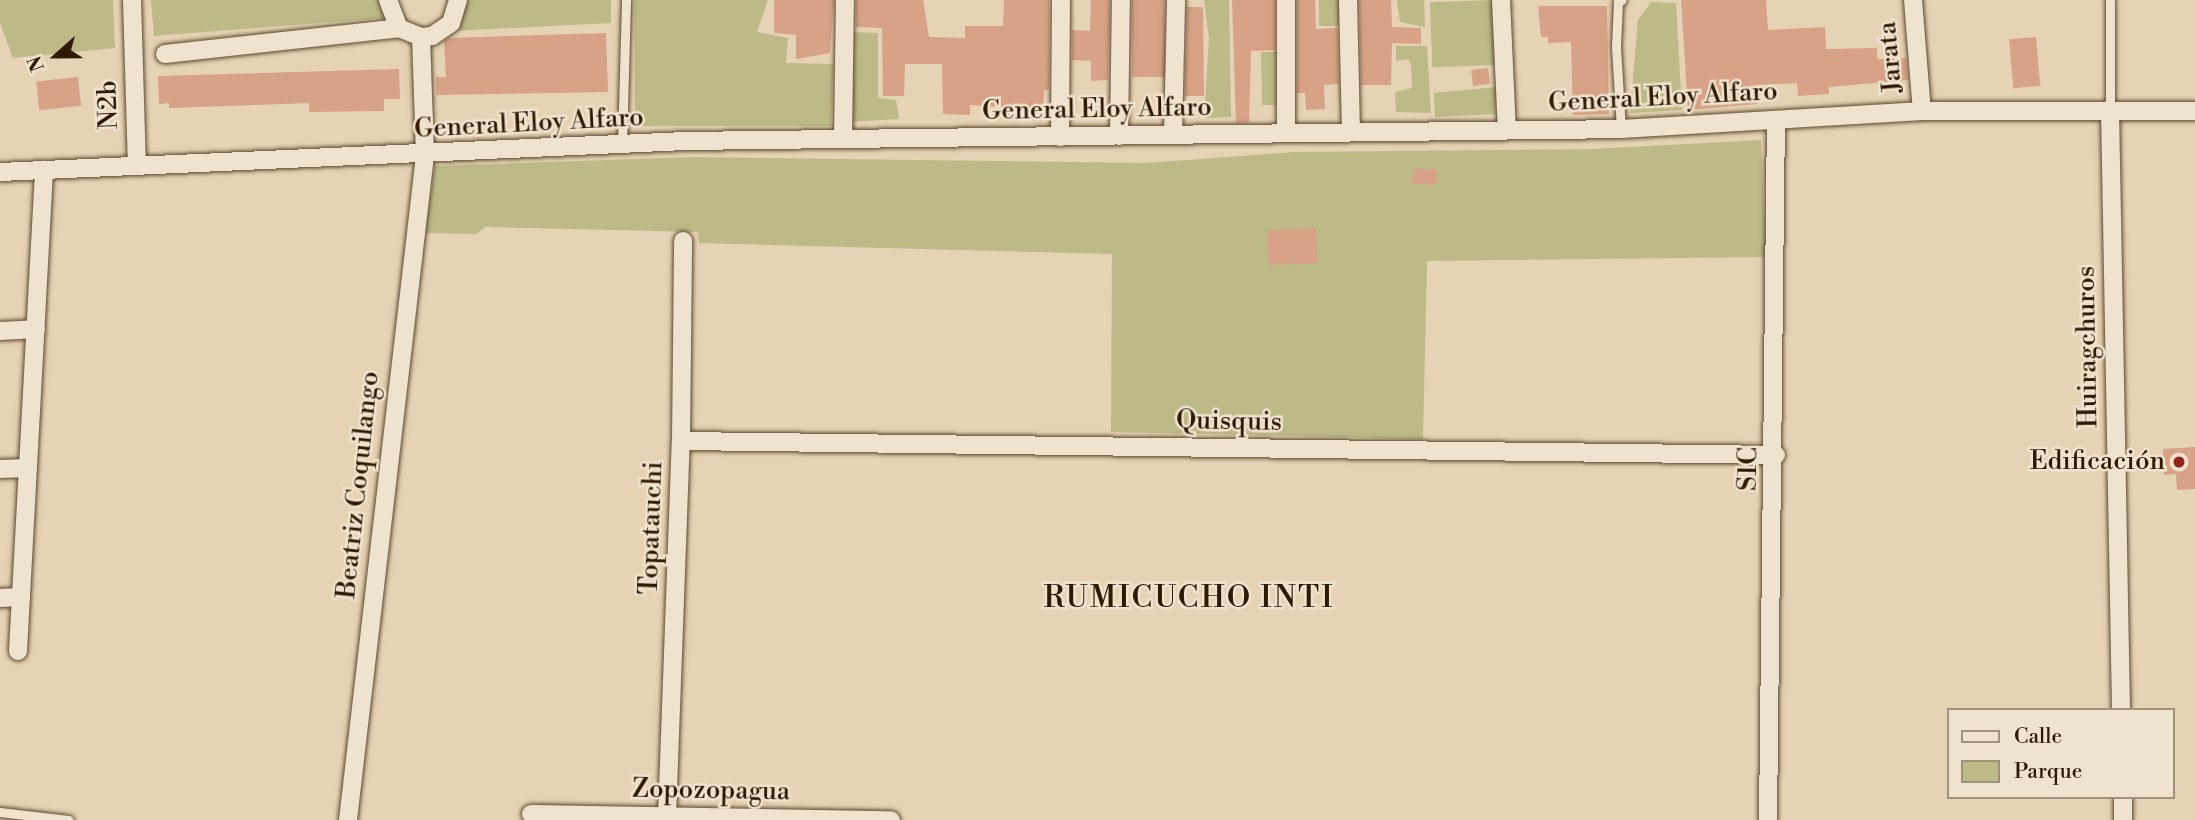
<!DOCTYPE html>
<html>
<head>
<meta charset="utf-8">
<style>
	body { margin:0 }
	#map { position:relative; width:2195px; height:820px; overflow:hidden; background:#e6d2b4; font-family:"Libre Bodoni",serif }
	div>[style] { position:absolute }
	[style*='--x'] { left:calc(var(--x)*1px); top:calc(var(--y)*1px); width:calc(var(--w)*1px); rotate:calc(var(--a)*1deg) }
	.green>* { inset:0; background:#bdba87; transform-origin:0 0 }
	.building>* { inset:0; background:#d7a285; transform-origin:0 0 }
	.roads { filter:drop-shadow(0 0 2px #5c482d) drop-shadow(0 0 2px #5c482d) }
	.service>* { height:9px; margin:-4.5px; padding:0 4.5px; transform-origin:4.5px; border-radius:4.5px; background:#efe2ce }
	.minor>* { height:18px; margin:-9px; padding:0 9px; transform-origin:9px; border-radius:9px; background:#efe2ce }
	.dots>* { width:19px; height:19px; translate:-50% -50%; box-sizing:border-box; border:4px solid #efe2ce; border-radius:50% }
	span { translate:-50% -50%; white-space:nowrap; text-align:center; line-height:1.15; -webkit-text-stroke:5px #efe2ce; paint-order:stroke }
	.street-label { font-size:26px; color:#2e1a00 }
	.poi-label { font-size:26px; color:#2e1a00 }
	.right { translate:-100% -50%; text-align:right }
	.quarter-label { font-size:30px; color:#2e1a00; letter-spacing:2px }
	.legend { position:absolute; left:1947px; top:708px; width:228px; height:91px; box-sizing:border-box; background:#efe2ce; border:2px solid #a2927c; margin:0; padding:9px 12px; list-style:none; font-size:21px; color:#2e1a00 }
	.legend li { display:flex; align-items:center; gap:14px; height:35px }
	.legend b { width:35px; border:2px solid #a2927c }
	.north { position:absolute; left:21px; top:21px; width:70px; height:70px; -webkit-text-stroke:5px #efe2ce; paint-order:stroke; rotate:249deg; font-size:19px; font-weight:700; line-height:28px; text-align:center; color:#2e1a00 }
	.north::after { content:''; display:block; margin:auto; width:24px; height:32px; background:#2e1a00; clip-path:polygon(50% 0,100% 100%,50% 72%,0 100%) }
</style>
</head>
<body>
<div id="map">
	<div class="green">
		<div style="clip-path:polygon(0 0,113px 0,115px 48px,13px 58px,0 23px)"></div>
		<div style="clip-path:polygon(151px 0,381px 0,384px 18px,154px 36px)"></div>
		<div style="clip-path:polygon(465px 0,611px 0,611px 23px,453px 31px,464px 16px)"></div>
		<div style="clip-path:polygon(634px 0,768px 0,757px 32px,788px 38px,786px 63px,833px 64px,831px 126px,635px 126px)"></div>
		<div style="clip-path:polygon(1204px 0,1229px 0,1231px 117px,1204px 118px,1209px 38px)"></div>
		<div style="left:1319px;top:0;width:21px;height:26px"></div>
		<div style="clip-path:polygon(1397px 0,1424px 0,1425px 27px,1400px 22px)"></div>
		<div style="left:1493px;top:0;width:65px;height:63px;rotate:88deg"></div>
		<div style="clip-path:polygon(1651px 2px,1676px 3px,1682px 110px,1630px 113px,1638px 20px)"></div>
		<div style="clip-path:polygon(851px 32px,878px 33px,878px 98px,896px 100px,899px 119px,849px 122px)"></div>
		<div style="clip-path:polygon(1396px 46px,1427px 46px,1431px 113px,1396px 112px,1395px 92px,1412px 88px,1411px 64px,1408px 59px,1396px 61px)"></div>
		<div style="clip-path:polygon(1261px 52px,1282px 52px,1279px 105px,1262px 105px)"></div>
		<div style="clip-path:polygon(1497px 87px,1495px 114px,1435px 117px,1434px 93px)"></div>
		<div style="clip-path:polygon(1761px 140px,1766px 257px,1427px 261px,1423px 439px,1111px 432px,1112px 254px,699px 243px,698px 232px,485px 227px,476px 234px,425px 233px,435px 166px,694px 157px,1146px 163px,1295px 152px,1593px 149px)"></div>
	</div>
	<div class="building">
		<div style="clip-path:polygon(774px 0,834px 0,830px 53px,796px 59px,796px 35px,774px 33px)"></div>
		<div style="clip-path:polygon(856px 0,923px 0,929px 37px,965px 38px,965px 26px,1003px 26px,1004px 0,1049px 0,1049px 90px,1044px 90px,1043px 113px,1019px 112px,1019px 121px,1004px 120px,1004px 107px,970px 105px,970px 115px,943px 114px,942px 64px,905px 64px,904px 96px,883px 96px,882px 28px,856px 27px)"></div>
		<div style="clip-path:polygon(1091px 0,1110px 0,1108px 80px,1091px 81px,1091px 61px,1072px 60px,1072px 30px,1090px 31px)"></div>
		<div style="left:1132px;top:0;width:33px;height:77px"></div>
		<div style="clip-path:polygon(1232px 0,1275px 0,1275px 50px,1251px 51px,1249px 122px,1236px 123px)"></div>
		<div style="clip-path:polygon(1297px 0,1315px 0,1316px 29px,1337px 28px,1339px 84px,1324px 85px,1325px 109px,1306px 110px,1305px 93px,1297px 93px)"></div>
		<div style="clip-path:polygon(1359px 0,1391px 0,1392px 27px,1421px 28px,1421px 44px,1392px 43px,1391px 85px,1361px 85px)"></div>
		<div style="clip-path:polygon(1681px 0,1766px 0,1768px 30px,1825px 27px,1826px 49px,1877px 48px,1877px 59px,1906px 58px,1908px 80px,1829px 87px,1829px 94px,1798px 96px,1797px 83px,1756px 85px,1757px 104px,1688px 110px)"></div>
		<div style="clip-path:polygon(1538px 6px,1607px 6px,1609px 114px,1573px 115px,1571px 42px,1548px 43px,1548px 37px,1541px 37px)"></div>
		<div style="clip-path:polygon(1187px 7px,1203px 7px,1204px 96px,1185px 96px)"></div>
		<div style="clip-path:polygon(606px 33px,608px 92px,436px 95px,436px 77px,446px 77px,444px 41px,449px 38px)"></div>
		<div style="left:2036px;top:37px;width:49px;height:27px;rotate:85deg"></div>
		<div style="left:1488px;top:68px;width:16px;height:17px;rotate:83deg"></div>
		<div style="clip-path:polygon(399px 69px,400px 99px,384px 99px,384px 111px,309px 112px,309px 103px,169px 108px,169px 103px,159px 104px,158px 76px)"></div>
		<div style="left:78px;top:77px;width:29px;height:42px;rotate:84deg"></div>
		<div style="left:1413px;top:169px;width:24px;height:15px;rotate:2deg"></div>
		<div style="left:1316px;top:228px;width:35px;height:49px;rotate:87deg"></div>
		<div style="clip-path:polygon(2195px 447px,2195px 489px,2177px 490px,2176px 474px,2164px 475px,2163px 449px)"></div>
	</div>
	<div class="roads">
		<div class="service">
			<div style="--x:2110;--y:0;--w:109;--a:90"></div>
			<div style="--x:1621;--y:129;--w:82;--a:-93.5"></div>
			<div style="--x:1616;--y:47;--w:45;--a:-87.5"></div>
			<div style="--x:1618;--y:2;--w:4;--a:-27"></div>
			<div style="--x:622;--y:145;--w:145;--a:-88.4"></div>
			<div style="--x:0;--y:812;--w:69;--a:6.6"></div>
		</div>
		<div class="minor">
			<div style="--x:132;--y:0;--w:166;--a:88.3"></div>
			<div style="--x:388;--y:0;--w:30;--a:69"></div>
			<div style="--x:399;--y:28;--w:24;--a:22"></div>
			<div style="--x:421;--y:37;--w:11;--a:-5"></div>
			<div style="--x:432;--y:36;--w:23;--a:-34"></div>
			<div style="--x:451;--y:23;--w:24;--a:-73"></div>
			<div style="--x:1348;--y:0;--w:132;--a:88.7"></div>
			<div style="--x:1501;--y:0;--w:130;--a:87.4"></div>
			<div style="--x:1913;--y:0;--w:111;--a:85.4"></div>
			<div style="--x:165;--y:54;--w:235;--a:-6.3"></div>
			<div style="--x:2110;--y:109;--w:601;--a:88.95"></div>
			<div style="--x:1286;--y:133;--w:133;--a:-90"></div>
			<div style="--x:1173;--y:135;--w:135;--a:-88.7"></div>
			<div style="--x:1119;--y:136;--w:136;--a:-89.2"></div>
			<div style="--x:1060;--y:137;--w:137;--a:-89.6"></div>
			<div style="--x:843;--y:139;--w:139;--a:-89.2"></div>
			<div style="--x:0;--y:172;--w:685;--a:-2.59"></div>
			<div style="--x:684;--y:141;--w:937;--a:-0.73"></div>
			<div style="--x:1621;--y:129;--w:302;--a:-3.4"></div>
			<div style="--x:1922;--y:111;--w:273;--a:0"></div>
			<div style="--x:0;--y:331;--w:36;--a:-3"></div>
			<div style="--x:681;--y:441;--w:1095;--a:0.73"></div>
			<div style="--x:0;--y:469;--w:28;--a:-2"></div>
			<div style="--x:0;--y:598;--w:21;--a:-3"></div>
			<div style="--x:18;--y:651;--w:482;--a:-86.9"></div>
			<div style="--x:2123;--y:797;--w:23;--a:90"></div>
			<div style="--x:531;--y:814;--w:360;--a:1"></div>
			<div style="--x:667;--y:817;--w:376;--a:-87.9"></div>
			<div style="--x:681;--y:441;--w:200;--a:-89.4"></div>
			<div style="--x:348;--y:820;--w:668;--a:-83.39"></div>
			<div style="--x:425;--y:156;--w:119;--a:-91.9"></div>
			<div style="--x:1768;--y:820;--w:700;--a:-89.35"></div>
		</div>
	</div>
	<div class="dots">
		<div style="left:2179px;top:462px;background:#8f2418"></div>
	</div>
	<div class="street-label">
		<span style="left:1891px;top:57px;rotate:-95deg">Jarata</span>
		<span style="left:1663px;top:98px;rotate:-3deg">General Eloy Alfaro</span>
		<span style="left:109px;top:105px;rotate:-92deg">N2b</span>
		<span style="left:1097px;top:110px;rotate:-1deg">General Eloy Alfaro</span>
		<span style="left:529px;top:124px;rotate:-3deg">General Eloy Alfaro</span>
		<span style="left:2088px;top:347px;rotate:-91deg">Huiragchuros</span>
		<span style="left:1229px;top:422px;rotate:1deg">Quisquis</span>
		<span style="left:1749px;top:469px;rotate:-89deg">S1C</span>
		<span style="left:359px;top:485px;rotate:-84deg">Beatriz Coquilango</span>
		<span style="left:652px;top:528px;rotate:-88deg">Topatauchi</span>
		<span style="left:711px;top:791px;rotate:1deg">Zopozopagua</span>
	</div>
	<div class="poi-label">
		<span class="right" style="left:2165px;top:462px">Edificación</span>
	</div>
	<div class="quarter-label">
		<span style="left:1189px;top:598px">RUMICUCHO INTI</span>
	</div>
	<ul class="legend">
	<li><b style="height:9px;background:#efe2ce"></b>Calle</li>
	<li><b style="height:19px;background:#bdba87"></b>Parque</li>
	</ul>
	<div class="north">N</div>
</div>
</body>
</html>
